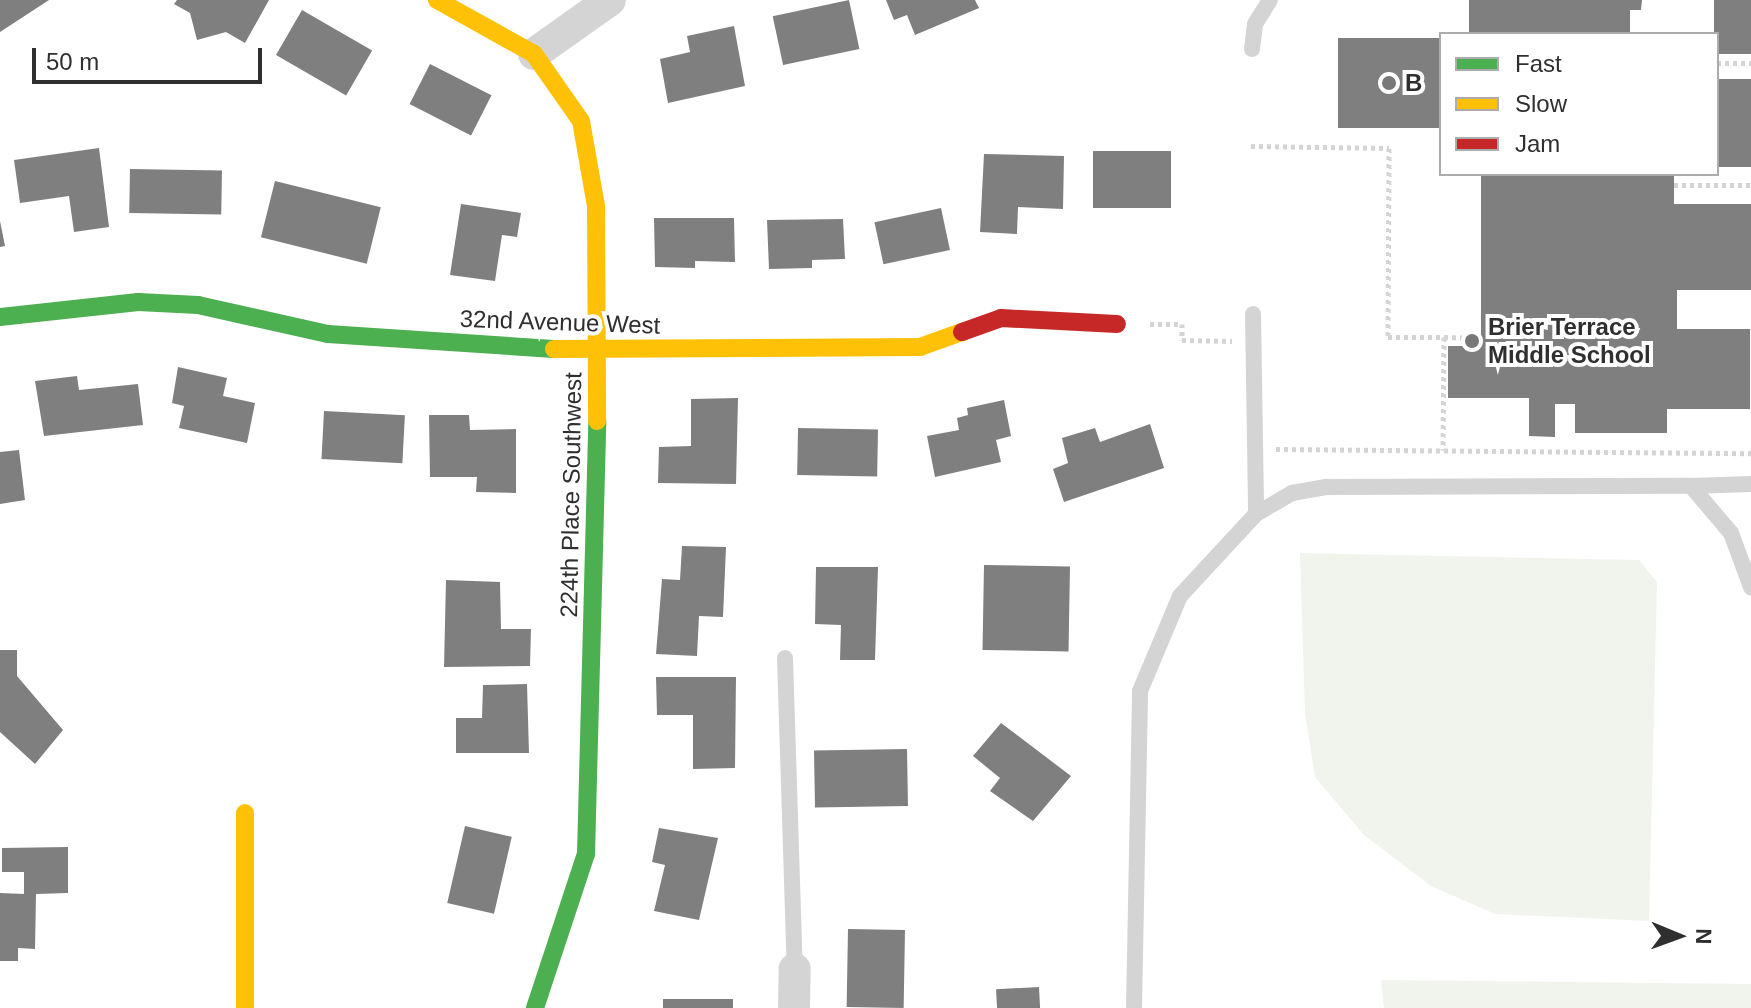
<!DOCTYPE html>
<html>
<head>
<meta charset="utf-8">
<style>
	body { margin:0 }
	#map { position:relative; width:1751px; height:1008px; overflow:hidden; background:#fff; font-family:Helvetica,sans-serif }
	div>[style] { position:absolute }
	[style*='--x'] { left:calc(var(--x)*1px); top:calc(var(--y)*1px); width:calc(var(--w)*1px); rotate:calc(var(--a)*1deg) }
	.green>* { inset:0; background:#f1f4ed }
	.building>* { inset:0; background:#7f7f7f; transform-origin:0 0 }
	.path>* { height:5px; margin-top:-2.5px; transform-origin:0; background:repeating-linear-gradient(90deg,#d4d4d4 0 4px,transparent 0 8px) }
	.lane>* { height:16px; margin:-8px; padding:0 8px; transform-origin:8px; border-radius:8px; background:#d4d4d4 }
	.street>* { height:32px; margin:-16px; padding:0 16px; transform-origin:16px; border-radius:16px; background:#d4d4d4 }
	.fast>* { height:18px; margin:-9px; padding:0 9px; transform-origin:9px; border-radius:9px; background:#4caf50 }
	.slow>* { height:18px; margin:-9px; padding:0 9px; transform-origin:9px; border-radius:9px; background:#ffc107 }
	.jam>* { height:18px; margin:-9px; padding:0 9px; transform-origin:9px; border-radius:9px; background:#c62828 }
	.dots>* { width:22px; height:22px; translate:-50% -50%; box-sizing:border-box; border:4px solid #fff; border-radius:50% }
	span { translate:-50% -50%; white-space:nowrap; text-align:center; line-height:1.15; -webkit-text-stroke:8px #fff; paint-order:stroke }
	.poi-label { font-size:24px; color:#2f2f2f; font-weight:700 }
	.left { translate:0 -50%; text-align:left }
	.street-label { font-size:24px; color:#2f2f2f }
	.legend { position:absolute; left:1439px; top:32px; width:280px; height:144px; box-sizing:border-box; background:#fff; border:2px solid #acacac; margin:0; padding:10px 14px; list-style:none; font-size:24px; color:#2f2f2f }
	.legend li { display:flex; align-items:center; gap:16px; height:40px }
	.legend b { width:40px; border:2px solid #acacac }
	.north { position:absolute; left:1639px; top:896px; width:80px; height:80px; -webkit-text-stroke:6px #fff; paint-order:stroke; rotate:91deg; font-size:22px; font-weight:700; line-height:32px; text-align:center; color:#2f2f2f }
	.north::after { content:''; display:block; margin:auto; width:28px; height:36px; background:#2f2f2f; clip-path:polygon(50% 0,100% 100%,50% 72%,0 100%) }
	.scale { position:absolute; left:32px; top:48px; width:230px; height:36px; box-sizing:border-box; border:4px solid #2f2f2f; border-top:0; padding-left:10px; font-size:24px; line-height:28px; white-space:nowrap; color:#2f2f2f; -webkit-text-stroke:6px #fff; paint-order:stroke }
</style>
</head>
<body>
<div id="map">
	<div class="green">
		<div style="clip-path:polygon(1300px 553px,1639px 560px,1657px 582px,1649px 921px,1495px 914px,1431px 886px,1364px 835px,1315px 777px,1305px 713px)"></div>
		<div style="clip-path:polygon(1381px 980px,1751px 984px,1751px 1008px,1384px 1008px)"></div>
	</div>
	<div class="building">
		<div style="clip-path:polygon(0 0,49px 0,0 32px)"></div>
		<div style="clip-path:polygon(177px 0,269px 0,245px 43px,226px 32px,197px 40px,190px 13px,174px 4px)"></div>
		<div style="left:849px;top:0;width:50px;height:78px;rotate:78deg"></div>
		<div style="clip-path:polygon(886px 0,975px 0,979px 8px,915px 35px,907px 15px,894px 20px)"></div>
		<div style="clip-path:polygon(1469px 0,1642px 0,1641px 10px,1630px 10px,1630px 34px,1469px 34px)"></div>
		<div style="left:1714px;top:0;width:37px;height:54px"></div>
		<div style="left:302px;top:10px;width:81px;height:52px;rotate:30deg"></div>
		<div style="clip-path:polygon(734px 26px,745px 86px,668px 103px,660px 59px,690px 52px,687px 36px)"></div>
		<div style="left:1338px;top:38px;width:102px;height:90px"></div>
		<div style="left:430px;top:64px;width:69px;height:45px;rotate:27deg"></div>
		<div style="left:1717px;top:79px;width:34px;height:88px"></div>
		<div style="clip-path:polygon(99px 148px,109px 227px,74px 232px,69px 196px,20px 203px,14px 160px)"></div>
		<div style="left:1093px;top:151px;width:78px;height:57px"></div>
		<div style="clip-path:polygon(984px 154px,1064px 156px,1063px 209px,1018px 207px,1017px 234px,980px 232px)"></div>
		<div style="left:130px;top:169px;width:92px;height:44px;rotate:1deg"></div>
		<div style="clip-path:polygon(1481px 174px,1674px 174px,1674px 204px,1751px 204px,1751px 290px,1677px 290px,1677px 329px,1750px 329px,1750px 409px,1667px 409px,1667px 433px,1575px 433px,1575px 404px,1555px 404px,1555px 437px,1529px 436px,1529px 398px,1448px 398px,1448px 346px,1481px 346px)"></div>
		<div style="left:275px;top:181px;width:109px;height:58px;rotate:14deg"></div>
		<div style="clip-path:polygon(461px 204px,521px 213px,517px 237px,502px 235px,495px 281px,450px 275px)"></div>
		<div style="left:941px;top:208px;width:43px;height:68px;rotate:78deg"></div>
		<div style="clip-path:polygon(654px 218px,734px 218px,735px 262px,695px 261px,695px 268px,655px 267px)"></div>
		<div style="clip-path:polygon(843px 219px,845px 259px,812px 260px,812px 268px,769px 269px,767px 220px)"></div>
		<div style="clip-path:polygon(0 221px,5px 246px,0 247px)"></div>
		<div style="clip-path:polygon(178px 367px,227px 378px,223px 396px,255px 403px,247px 443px,179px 428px,184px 406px,172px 403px)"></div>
		<div style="clip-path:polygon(77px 376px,79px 390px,138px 384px,143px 425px,44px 436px,35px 381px)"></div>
		<div style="clip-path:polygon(738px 398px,736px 484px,658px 483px,659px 447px,691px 446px,691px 399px)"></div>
		<div style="clip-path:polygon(1004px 400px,1011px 436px,996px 440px,1001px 462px,935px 477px,927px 436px,959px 430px,957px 418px,968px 415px,967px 408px)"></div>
		<div style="left:324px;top:411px;width:81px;height:48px;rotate:3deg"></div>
		<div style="clip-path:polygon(429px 415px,469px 415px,470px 430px,516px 429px,516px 493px,476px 492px,477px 477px,430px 477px)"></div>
		<div style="clip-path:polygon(1150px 424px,1164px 468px,1064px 502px,1053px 469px,1068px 463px,1062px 438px,1095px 428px,1100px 442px)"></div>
		<div style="left:798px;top:428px;width:80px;height:47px;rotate:1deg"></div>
		<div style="clip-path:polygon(19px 450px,25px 500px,0 504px,0 452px)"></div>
		<div style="clip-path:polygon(682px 546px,726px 547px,723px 617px,699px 616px,697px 656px,656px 654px,662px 579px,680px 580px)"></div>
		<div style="left:984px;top:565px;width:86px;height:85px;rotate:1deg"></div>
		<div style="clip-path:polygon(816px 567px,878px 567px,875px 660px,840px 660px,841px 625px,815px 624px)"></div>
		<div style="clip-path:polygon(446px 580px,500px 582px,501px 629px,531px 629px,530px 666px,444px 667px)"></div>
		<div style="clip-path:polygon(0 650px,17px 650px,17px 676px,63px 730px,35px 764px,0 732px)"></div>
		<div style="clip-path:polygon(656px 677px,736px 677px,735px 768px,693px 769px,693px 715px,657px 715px)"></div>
		<div style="clip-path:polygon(527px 684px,529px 753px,456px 753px,456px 718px,482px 718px,483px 685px)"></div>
		<div style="clip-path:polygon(1001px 723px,1071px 776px,1033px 821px,990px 791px,1000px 778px,973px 756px)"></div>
		<div style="left:907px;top:749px;width:57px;height:93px;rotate:89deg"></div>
		<div style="left:465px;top:826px;width:48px;height:79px;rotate:13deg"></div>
		<div style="clip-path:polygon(659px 828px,718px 838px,699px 920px,654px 911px,665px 865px,652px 862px)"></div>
		<div style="clip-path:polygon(68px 847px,68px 893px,36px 894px,35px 949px,18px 948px,18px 961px,0 961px,0 893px,24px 894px,24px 872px,2px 872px,2px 848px)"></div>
		<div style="left:905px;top:930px;width:78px;height:57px;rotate:91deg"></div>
		<div style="left:1039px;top:987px;width:21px;height:43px;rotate:87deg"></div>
		<div style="left:733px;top:999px;width:9px;height:70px;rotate:90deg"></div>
	</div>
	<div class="path">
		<div style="--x:1717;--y:63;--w:34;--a:0"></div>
		<div style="--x:1251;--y:146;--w:138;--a:0.8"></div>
		<div style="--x:1389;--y:148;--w:189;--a:90.3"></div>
		<div style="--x:1388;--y:337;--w:56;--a:0"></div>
		<div style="--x:1444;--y:337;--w:113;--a:90.5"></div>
		<div style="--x:1674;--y:185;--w:77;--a:0"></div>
		<div style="--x:1150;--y:324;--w:32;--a:0"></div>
		<div style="--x:1182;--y:324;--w:16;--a:90"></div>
		<div style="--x:1182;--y:340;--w:50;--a:1.1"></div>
		<div style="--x:1444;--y:337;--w:37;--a:2"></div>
		<div style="--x:1276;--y:449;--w:475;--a:0.5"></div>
	</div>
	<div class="lane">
		<div style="--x:1252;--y:49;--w:25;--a:-83"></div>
		<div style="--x:1255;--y:24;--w:28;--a:-58"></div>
		<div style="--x:1253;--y:314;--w:200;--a:89.1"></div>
		<div style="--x:1751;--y:484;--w:60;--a:178.1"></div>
		<div style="--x:1691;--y:486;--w:62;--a:49.6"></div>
		<div style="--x:1731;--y:533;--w:58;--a:69.7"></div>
		<div style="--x:785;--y:658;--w:311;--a:88.2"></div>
		<div style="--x:1134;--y:1008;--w:317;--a:-88.9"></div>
		<div style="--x:1140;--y:691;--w:103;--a:-67.2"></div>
		<div style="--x:1180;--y:596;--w:112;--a:-47.2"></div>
		<div style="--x:1256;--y:514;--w:42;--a:-30.3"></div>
		<div style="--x:1292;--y:493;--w:36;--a:-10"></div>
		<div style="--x:1327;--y:487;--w:364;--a:-0.2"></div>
	</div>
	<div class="street">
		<div style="--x:534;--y:54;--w:93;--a:-35.4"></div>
		<div style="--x:794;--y:1008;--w:39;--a:-89"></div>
	</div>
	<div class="fast">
		<div style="--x:0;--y:317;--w:139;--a:-6.2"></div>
		<div style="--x:138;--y:302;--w:60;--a:2.9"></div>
		<div style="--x:198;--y:305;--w:133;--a:12.6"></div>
		<div style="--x:328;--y:334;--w:226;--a:3.8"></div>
		<div style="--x:535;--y:1008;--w:162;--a:-71.7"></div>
		<div style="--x:586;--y:854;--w:433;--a:-88.5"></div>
	</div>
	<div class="slow">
		<div style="--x:437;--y:0;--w:111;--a:29.1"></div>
		<div style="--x:534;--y:54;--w:82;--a:55"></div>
		<div style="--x:581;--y:121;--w:86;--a:80"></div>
		<div style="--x:596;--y:206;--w:215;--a:89.7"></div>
		<div style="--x:554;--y:349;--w:366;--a:-0.3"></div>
		<div style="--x:920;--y:347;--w:45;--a:-19.7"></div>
		<div style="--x:245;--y:813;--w:195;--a:90"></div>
	</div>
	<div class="jam">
		<div style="--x:962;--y:332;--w:41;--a:-19.7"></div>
		<div style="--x:1001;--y:318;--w:116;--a:3"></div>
	</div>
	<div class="dots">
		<div style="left:1389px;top:83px;background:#787878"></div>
		<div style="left:1472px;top:341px;background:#787878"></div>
	</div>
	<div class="poi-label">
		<span class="left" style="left:1405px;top:83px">B</span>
		<span class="left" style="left:1488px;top:341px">Brier Terrace<br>Middle School</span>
	</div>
	<div class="street-label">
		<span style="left:560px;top:322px;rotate:2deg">32nd Avenue West</span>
		<span style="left:571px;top:495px;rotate:-89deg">224th Place Southwest</span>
	</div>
	<ul class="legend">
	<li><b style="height:10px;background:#4caf50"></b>Fast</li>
	<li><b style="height:10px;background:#ffc107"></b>Slow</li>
	<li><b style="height:10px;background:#c62828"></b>Jam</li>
	</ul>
	<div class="north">N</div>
	<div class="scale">50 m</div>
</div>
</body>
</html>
